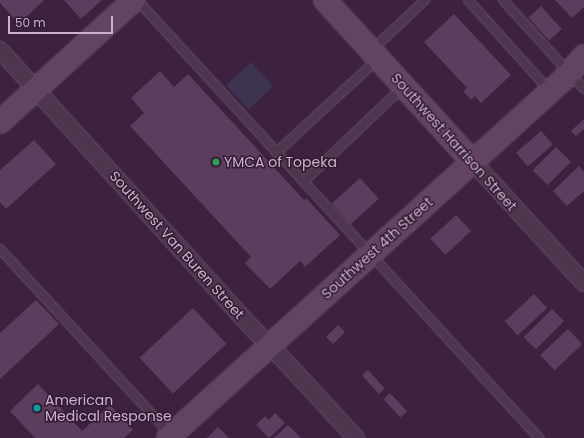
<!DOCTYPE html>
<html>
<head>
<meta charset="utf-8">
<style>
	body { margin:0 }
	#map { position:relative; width:584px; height:438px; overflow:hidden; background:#3d223f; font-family:Poppins,sans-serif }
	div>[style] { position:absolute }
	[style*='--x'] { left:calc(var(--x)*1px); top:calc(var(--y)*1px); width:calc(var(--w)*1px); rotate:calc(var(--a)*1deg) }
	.green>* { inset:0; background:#3c3451; transform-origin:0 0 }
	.building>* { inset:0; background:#5d3d5e; transform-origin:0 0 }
	.roads { filter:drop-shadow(0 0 1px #695169) drop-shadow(0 0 1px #695169) }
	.lane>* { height:8px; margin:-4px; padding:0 4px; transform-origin:4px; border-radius:4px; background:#4e364e }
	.street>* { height:16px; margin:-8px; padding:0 8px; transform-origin:8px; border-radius:8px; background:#4e364e }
	.secondary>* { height:22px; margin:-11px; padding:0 11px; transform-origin:11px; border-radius:11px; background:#624462 }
	.dots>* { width:11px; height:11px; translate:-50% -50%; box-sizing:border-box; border:2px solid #331b33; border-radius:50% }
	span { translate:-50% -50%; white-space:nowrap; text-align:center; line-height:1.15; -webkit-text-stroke:3px #331b33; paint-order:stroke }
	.street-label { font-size:14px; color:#cab2ca }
	.poi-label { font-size:14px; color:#cab2ca }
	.left { translate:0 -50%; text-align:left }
	.scale { position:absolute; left:8px; top:16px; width:105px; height:18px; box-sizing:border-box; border:2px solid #cab2ca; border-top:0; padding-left:5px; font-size:12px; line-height:14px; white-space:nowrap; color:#cab2ca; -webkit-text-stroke:3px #331b33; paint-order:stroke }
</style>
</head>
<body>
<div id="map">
	<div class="green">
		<div style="left:251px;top:62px;width:33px;height:34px;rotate:47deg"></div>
	</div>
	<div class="building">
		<div style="clip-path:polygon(0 0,44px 0,19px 24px,0 3px)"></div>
		<div style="clip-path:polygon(64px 0,102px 0,81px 19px)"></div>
		<div style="clip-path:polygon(555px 0,584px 0,584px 7px,572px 18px)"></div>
		<div style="left:541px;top:6px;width:31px;height:17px;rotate:48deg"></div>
		<div style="clip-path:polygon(454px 14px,511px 75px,481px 103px,475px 96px,471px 100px,463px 91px,467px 88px,424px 42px)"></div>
		<div style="clip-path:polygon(160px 71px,174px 87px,188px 74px,304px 200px,306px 198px,340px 235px,305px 267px,300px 261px,270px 289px,245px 263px,251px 257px,130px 126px,144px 113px,131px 98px)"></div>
		<div style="clip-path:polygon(584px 119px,584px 129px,576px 136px,571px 131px)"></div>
		<div style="left:541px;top:131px;width:18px;height:33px;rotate:49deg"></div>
		<div style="clip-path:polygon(34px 140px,56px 164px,6px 209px,0 202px,0 170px)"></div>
		<div style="left:556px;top:147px;width:21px;height:33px;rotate:45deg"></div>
		<div style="clip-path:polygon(579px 166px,584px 172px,584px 191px,567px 206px,553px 191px)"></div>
		<div style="left:360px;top:178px;width:28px;height:38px;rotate:48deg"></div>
		<div style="left:456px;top:215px;width:22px;height:35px;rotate:47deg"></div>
		<div style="left:534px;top:294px;width:19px;height:40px;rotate:47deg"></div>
		<div style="clip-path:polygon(36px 300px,59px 324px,0 379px,0 333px)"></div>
		<div style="left:193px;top:308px;width:49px;height:73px;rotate:47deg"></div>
		<div style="left:552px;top:309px;width:17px;height:40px;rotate:45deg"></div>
		<div style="left:338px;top:325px;width:10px;height:17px;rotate:45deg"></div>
		<div style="left:568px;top:329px;width:21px;height:38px;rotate:47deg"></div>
		<div style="left:368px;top:370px;width:25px;height:8px;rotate:48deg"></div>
		<div style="clip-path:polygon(38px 384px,82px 431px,110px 405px,133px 430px,124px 438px,35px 438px,10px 411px)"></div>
		<div style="left:390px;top:393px;width:25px;height:9px;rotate:47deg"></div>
		<div style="clip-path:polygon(275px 413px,285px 423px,269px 438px,256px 425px,265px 416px,269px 420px)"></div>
		<div style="clip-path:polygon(288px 425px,301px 438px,274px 438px)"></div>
		<div style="clip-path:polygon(218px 427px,229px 438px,207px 438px)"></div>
	</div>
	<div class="roads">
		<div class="lane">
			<div style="--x:137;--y:0;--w:595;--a:47.45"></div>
			<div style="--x:468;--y:0;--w:121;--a:48"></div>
			<div style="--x:503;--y:0;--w:120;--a:47.7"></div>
			<div style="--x:372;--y:50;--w:73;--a:-43.3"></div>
			<div style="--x:276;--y:153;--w:139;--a:-42.7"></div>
			<div style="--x:303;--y:182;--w:138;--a:-43.5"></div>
			<div style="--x:0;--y:249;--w:253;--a:47.4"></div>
		</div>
		<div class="street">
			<div style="--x:0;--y:50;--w:374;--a:47.8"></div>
			<div style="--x:251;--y:327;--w:45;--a:45"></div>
			<div style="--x:283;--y:359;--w:108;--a:47.3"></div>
			<div style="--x:473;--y:162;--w:164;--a:47.5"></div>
		</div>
		<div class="secondary">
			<div style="--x:325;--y:0;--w:219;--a:47.6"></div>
			<div style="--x:0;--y:122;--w:181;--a:-42.3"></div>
			<div style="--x:168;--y:438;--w:536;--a:-42.2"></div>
			<div style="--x:565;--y:78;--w:29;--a:-49"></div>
		</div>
	</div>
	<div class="dots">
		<div style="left:216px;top:162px;background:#2e9e5b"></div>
		<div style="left:37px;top:408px;background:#0f9aa8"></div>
	</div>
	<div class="street-label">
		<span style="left:454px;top:142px;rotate:48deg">Southwest Harrison Street</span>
		<span style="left:177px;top:245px;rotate:48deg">Southwest Van Buren Street</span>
		<span style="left:377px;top:248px;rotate:-42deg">Southwest 4th Street</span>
	</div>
	<div class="poi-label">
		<span class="left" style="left:224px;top:162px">YMCA of Topeka</span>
		<span class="left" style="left:45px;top:408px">American<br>Medical Response</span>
	</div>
	<div class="scale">50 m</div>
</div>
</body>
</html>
